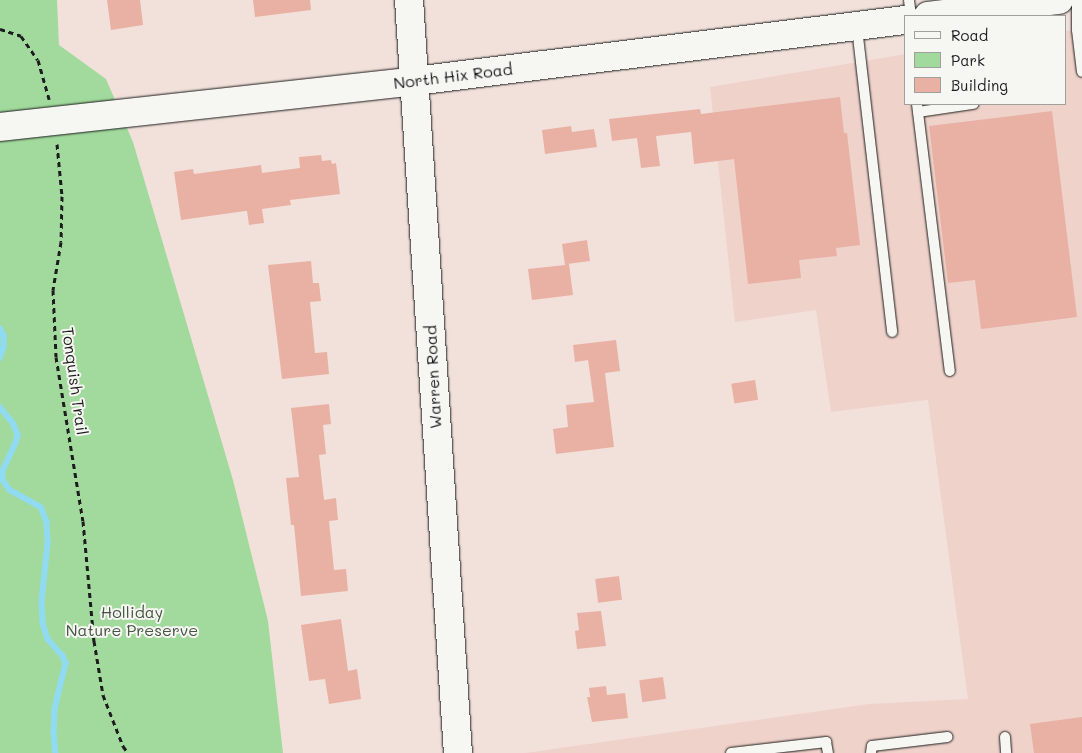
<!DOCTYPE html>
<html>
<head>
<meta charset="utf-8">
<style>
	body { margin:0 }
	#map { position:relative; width:1082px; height:753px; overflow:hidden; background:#f2e1db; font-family:Mali,sans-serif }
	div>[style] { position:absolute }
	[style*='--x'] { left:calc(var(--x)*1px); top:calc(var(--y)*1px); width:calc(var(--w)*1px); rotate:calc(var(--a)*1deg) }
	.built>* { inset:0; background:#efd2ca }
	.green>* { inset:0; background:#a2da9e }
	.stream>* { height:5.5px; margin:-2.75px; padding:0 2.75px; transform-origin:2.75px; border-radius:2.75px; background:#91dbf2 }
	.building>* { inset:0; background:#e9b0a4; transform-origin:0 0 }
	.path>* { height:3px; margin-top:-1.5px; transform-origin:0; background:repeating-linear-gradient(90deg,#1c1c1c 0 5px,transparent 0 9px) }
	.roads { filter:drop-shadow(0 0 1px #1c1c1c) drop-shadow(0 0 1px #1c1c1c) }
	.lane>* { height:10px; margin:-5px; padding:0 5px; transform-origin:5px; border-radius:5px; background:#f6f6f2 }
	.secondary>* { height:28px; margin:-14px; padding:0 14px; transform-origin:14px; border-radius:14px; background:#f6f6f2 }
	span { translate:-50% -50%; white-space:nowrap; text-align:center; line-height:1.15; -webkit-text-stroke:4px #f6f6f2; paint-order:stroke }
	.street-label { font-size:16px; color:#1c1c1c }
	.park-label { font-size:16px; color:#445543 }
	.legend { position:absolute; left:904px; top:15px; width:162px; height:90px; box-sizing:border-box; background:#f6f6f2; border:1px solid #9f9f9c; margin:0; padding:6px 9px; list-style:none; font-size:15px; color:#1c1c1c }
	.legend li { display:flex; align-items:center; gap:10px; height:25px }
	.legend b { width:25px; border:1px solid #9f9f9c }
</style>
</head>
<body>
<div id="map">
	<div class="built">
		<div style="clip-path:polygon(1082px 29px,1082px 753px,525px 753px,869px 704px,968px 699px,928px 400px,831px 412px,816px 310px,735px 322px,710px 87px,906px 54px,906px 104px,1066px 104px,1066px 31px)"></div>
	</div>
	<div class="green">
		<div style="clip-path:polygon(0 0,57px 0,59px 45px,106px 79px,133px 142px,233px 480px,268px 621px,283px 753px,0 753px)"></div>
	</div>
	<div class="stream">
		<div style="--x:0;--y:328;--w:9;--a:63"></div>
		<div style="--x:4;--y:336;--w:11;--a:90"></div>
		<div style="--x:4;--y:347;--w:12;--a:110"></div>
		<div style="--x:0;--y:407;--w:21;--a:51"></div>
		<div style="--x:13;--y:423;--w:13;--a:67"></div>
		<div style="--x:18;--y:435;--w:8;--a:104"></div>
		<div style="--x:16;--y:443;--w:31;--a:115"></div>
		<div style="--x:3;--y:471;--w:9;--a:90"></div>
		<div style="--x:3;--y:480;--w:12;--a:55"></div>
		<div style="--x:10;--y:490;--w:35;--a:29"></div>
		<div style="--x:41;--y:507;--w:16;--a:68"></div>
		<div style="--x:47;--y:522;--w:22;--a:87"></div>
		<div style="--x:48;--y:544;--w:57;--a:96"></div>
		<div style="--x:42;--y:601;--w:22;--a:87"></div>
		<div style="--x:43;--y:623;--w:17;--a:73"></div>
		<div style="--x:48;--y:639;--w:23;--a:49"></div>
		<div style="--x:63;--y:656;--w:8;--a:67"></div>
		<div style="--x:66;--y:663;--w:47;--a:103.4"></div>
		<div style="--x:55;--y:709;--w:23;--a:92"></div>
		<div style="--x:54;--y:732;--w:21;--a:85"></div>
	</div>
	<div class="building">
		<div style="clip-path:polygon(107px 0,140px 0,143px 25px,111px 30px)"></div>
		<div style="clip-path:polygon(253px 0,310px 0,311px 10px,255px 17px)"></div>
		<div style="clip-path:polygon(840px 97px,844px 133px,847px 133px,860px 245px,836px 248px,837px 256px,799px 260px,801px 278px,748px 284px,734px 159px,694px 164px,691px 132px,656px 136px,660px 166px,641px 168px,637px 138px,612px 141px,609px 119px,700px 109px,701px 114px)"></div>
		<div style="clip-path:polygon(1052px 111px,1077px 317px,981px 329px,975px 280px,948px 283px,929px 126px)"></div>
		<div style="clip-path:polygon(571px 126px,572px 132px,594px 129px,597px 147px,545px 154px,542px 130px)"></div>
		<div style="clip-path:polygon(321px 155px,322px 161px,331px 160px,332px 164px,336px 163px,340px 194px,290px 200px,291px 205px,262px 209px,264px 223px,249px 225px,247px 211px,245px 211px,181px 220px,174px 172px,193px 169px,194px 174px,261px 165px,262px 173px,300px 168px,299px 157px)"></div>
		<div style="clip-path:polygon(587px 240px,590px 261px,567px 264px,569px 264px,573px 295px,532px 300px,528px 269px,565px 265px,562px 244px)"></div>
		<div style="clip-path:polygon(311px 261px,313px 283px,319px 283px,321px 301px,310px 302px,315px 353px,327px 352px,329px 374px,282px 379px,268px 265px)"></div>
		<div style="clip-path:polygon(616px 340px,620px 371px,605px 373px,614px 447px,556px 454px,553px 429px,568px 427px,566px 405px,594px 402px,588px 360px,575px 362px,573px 345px)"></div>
		<div style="left:755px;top:380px;width:20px;height:24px;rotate:81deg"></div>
		<div style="clip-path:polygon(329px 404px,331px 424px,323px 425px,326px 454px,319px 455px,324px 500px,336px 498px,338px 520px,329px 521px,334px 570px,346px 569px,348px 591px,301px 596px,294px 525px,291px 525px,286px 478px,299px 477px,291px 408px)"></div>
		<div style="left:619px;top:576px;width:24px;height:24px;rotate:83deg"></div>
		<div style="clip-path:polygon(601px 611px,606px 646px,577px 649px,575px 631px,579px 630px,577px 613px)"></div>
		<div style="clip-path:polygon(341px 619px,348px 671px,357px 669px,361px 699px,329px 704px,325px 679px,309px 681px,301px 625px)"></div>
		<div style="left:663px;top:677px;width:22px;height:24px;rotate:82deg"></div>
		<div style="clip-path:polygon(606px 686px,607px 695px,625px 693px,628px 718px,592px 722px,587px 697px,590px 697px,589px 688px)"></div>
		<div style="clip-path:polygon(1082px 717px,1082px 753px,1034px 753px,1030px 724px)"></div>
	</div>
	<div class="path">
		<div style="--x:0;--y:29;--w:22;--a:18"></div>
		<div style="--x:21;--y:36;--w:29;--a:55"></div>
		<div style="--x:38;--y:60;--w:41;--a:74.2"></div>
		<div style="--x:57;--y:144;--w:52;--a:84.5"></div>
		<div style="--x:62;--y:196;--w:46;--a:91.2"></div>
		<div style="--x:61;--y:242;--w:49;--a:99.5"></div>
		<div style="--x:53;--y:290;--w:67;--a:87.4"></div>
		<div style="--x:56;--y:357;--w:166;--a:80.7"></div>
		<div style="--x:83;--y:521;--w:121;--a:84.8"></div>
		<div style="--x:94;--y:641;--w:55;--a:80.5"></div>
		<div style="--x:103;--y:695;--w:55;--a:68.6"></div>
		<div style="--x:123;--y:746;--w:9;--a:54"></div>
	</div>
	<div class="roads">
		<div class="lane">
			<div style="--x:909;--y:0;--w:16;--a:83"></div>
			<div style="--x:1077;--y:0;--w:30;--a:90"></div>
			<div style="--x:1077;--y:30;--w:42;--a:83.2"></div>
			<div style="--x:857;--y:28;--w:306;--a:83.4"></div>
			<div style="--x:917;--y:104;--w:269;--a:83"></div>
			<div style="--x:918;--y:112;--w:56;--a:-8.3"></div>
			<div style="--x:1005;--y:737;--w:16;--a:86"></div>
			<div style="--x:731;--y:753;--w:96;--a:-6.6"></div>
			<div style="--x:826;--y:742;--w:11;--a:80"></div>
			<div style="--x:871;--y:753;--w:7;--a:-82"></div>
			<div style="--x:872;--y:746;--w:76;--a:-6.8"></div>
		</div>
		<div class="secondary">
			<div style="--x:409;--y:0;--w:755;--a:86.28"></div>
			<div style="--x:928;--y:16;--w:132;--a:-7"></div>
			<div style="--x:0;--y:127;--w:418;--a:-6.3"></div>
			<div style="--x:415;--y:81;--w:495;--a:-7.1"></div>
		</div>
	</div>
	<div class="street-label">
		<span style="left:453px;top:76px;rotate:-7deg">North Hix Road</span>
		<span style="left:433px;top:377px;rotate:-93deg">Warren Road</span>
		<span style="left:75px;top:381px;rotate:82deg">Tonquish Trail</span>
	</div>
	<div class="park-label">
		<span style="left:132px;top:621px">Holliday<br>Nature Preserve</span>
	</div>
	<ul class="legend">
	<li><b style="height:6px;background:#f6f6f2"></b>Road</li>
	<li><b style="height:14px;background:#a2da9e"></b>Park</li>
	<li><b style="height:14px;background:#e9b0a4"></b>Building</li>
	</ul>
</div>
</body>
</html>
